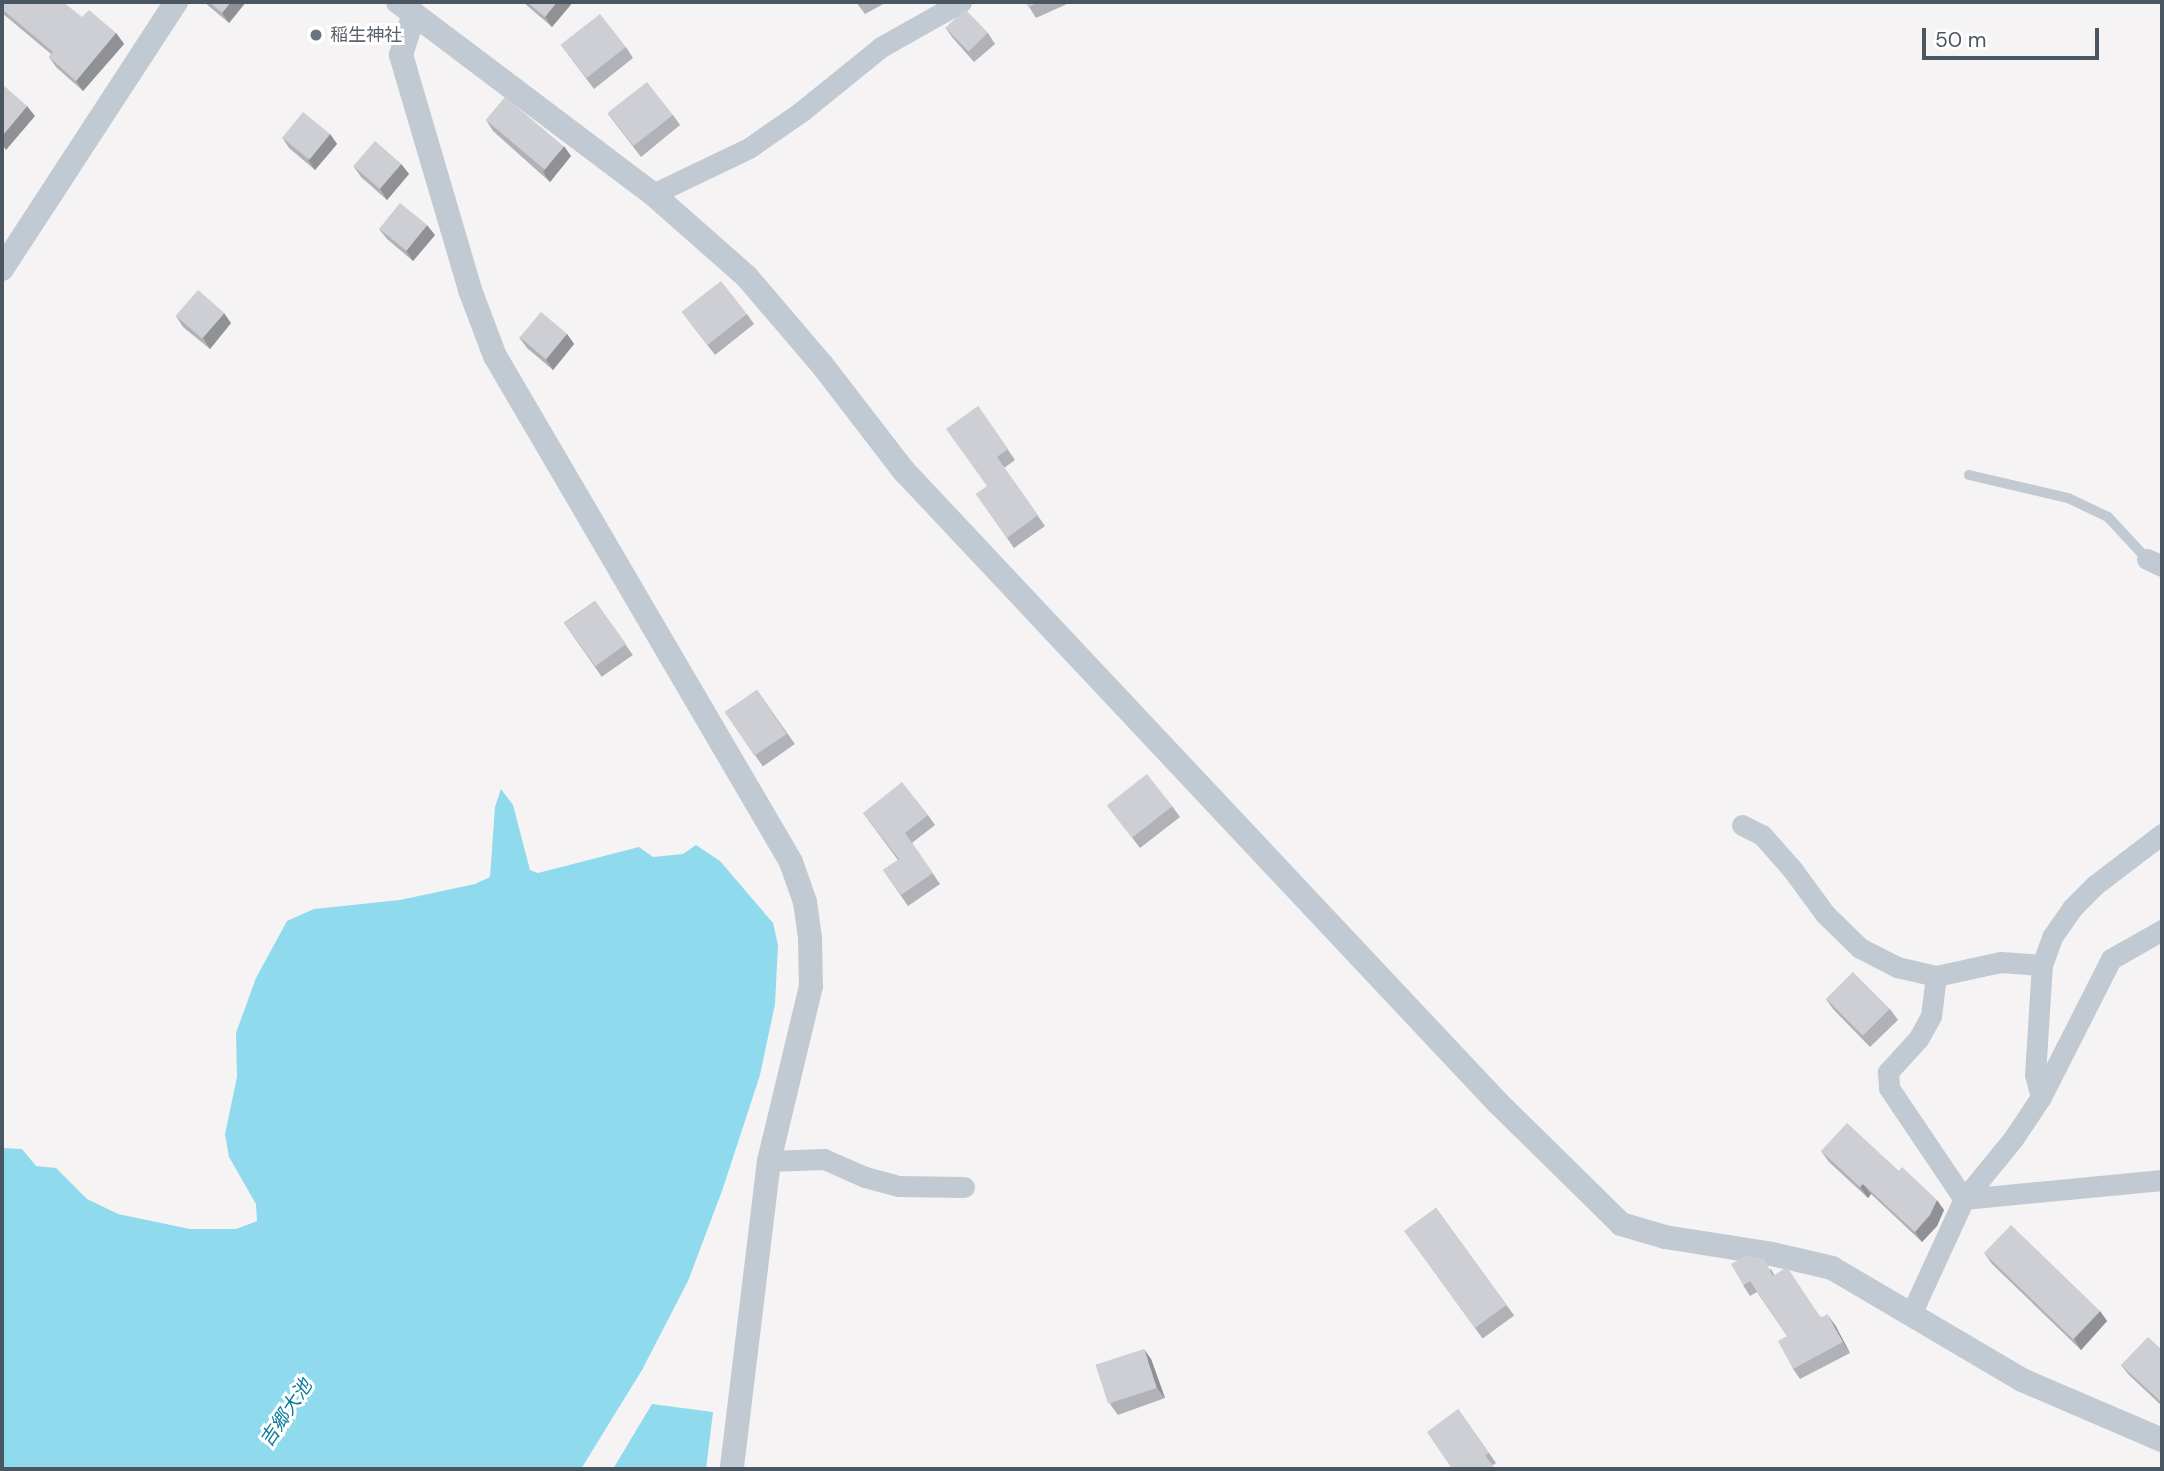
<!DOCTYPE html>
<html>
<head>
<meta charset="utf-8">
<style>
	body { margin:0 }
	#map { position:relative; width:2164px; height:1471px; overflow:hidden; background:#f5f3f3; font-family:"DM Sans","Noto Sans JP",sans-serif }
	div>[style] { position:absolute }
	[style*='--x'] { left:calc(var(--x)*1px); top:calc(var(--y)*1px); width:calc(var(--w)*1px); rotate:calc(var(--a)*1deg) }
	.water>* { inset:0; background:#90daee }
	.service>* { height:10px; margin:-5px; padding:0 5px; transform-origin:5px; border-radius:5px; background:#c1cad2 }
	.minor>* { height:21px; margin:-10.5px; padding:0 10.5px; transform-origin:10.5px; border-radius:10.5px; background:#c1cad2 }
	.tertiary>* { height:24px; margin:-12px; padding:0 12px; transform-origin:12px; border-radius:12px; background:#c1cad2 }
	.wall>* { inset:0; background:#b0b2b7; transform-origin:0 0 }
	.shaded-wall>* { inset:0; background:#909195 }
	.building>* { inset:0; background:#cdcfd5; transform-origin:0 0 }
	.dots>* { width:19px; height:19px; translate:-50% -50%; box-sizing:border-box; border:4px solid #fff; border-radius:50% }
	span { translate:-50% -50%; white-space:nowrap; text-align:center; line-height:1.15; -webkit-text-stroke:6px #fff; paint-order:stroke }
	.worship-label { font-size:18px; color:#5b616d }
	.left { translate:0 -50%; text-align:left }
	.water-label { font-size:19px; color:#0c7c9b; font-style:italic }
	.frame { position:absolute; inset:0; border:4px solid #4a5661; pointer-events:none }
	.scale { position:absolute; left:1922px; top:28px; width:177px; height:32px; box-sizing:border-box; border:4px solid #4a5661; border-top:0; padding-left:9px; font-size:21px; line-height:24px; white-space:nowrap; color:#4a5661; -webkit-text-stroke:5px #fff; paint-order:stroke }
</style>
</head>
<body>
<div id="map">
	<div class="water">
		<div style="clip-path:polygon(501px 789px,513px 805px,530px 870px,538px 873px,639px 847px,653px 857px,683px 854px,696px 845px,720px 861px,773px 923px,778px 945px,775px 1004px,760px 1075px,722px 1191px,688px 1281px,642px 1370px,581px 1469px,2px 1469px,2px 1148px,22px 1149px,36px 1166px,56px 1168px,87px 1199px,118px 1214px,190px 1229px,236px 1229px,257px 1221px,256px 1204px,229px 1157px,225px 1134px,237px 1077px,236px 1033px,256px 978px,287px 921px,314px 909px,400px 900px,475px 884px,490px 877px,495px 807px)"></div>
		<div style="clip-path:polygon(652px 1404px,713px 1412px,706px 1469px,613px 1469px)"></div>
	</div>
	<div class="service">
		<div style="--x:1969;--y:475;--w:102;--a:13.1"></div>
		<div style="--x:2068;--y:498;--w:44;--a:25.4"></div>
		<div style="--x:2108;--y:517;--w:57;--a:47.1"></div>
	</div>
	<div class="minor">
		<div style="--x:653;--y:194;--w:106;--a:-25.6"></div>
		<div style="--x:749;--y:148;--w:65;--a:-34.9"></div>
		<div style="--x:802;--y:111;--w:102;--a:-39"></div>
		<div style="--x:881;--y:47;--w:92;--a:-29.4"></div>
		<div style="--x:2147;--y:559;--w:17;--a:25"></div>
		<div style="--x:1742;--y:825;--w:22;--a:27"></div>
		<div style="--x:1762;--y:835;--w:45;--a:48.6"></div>
		<div style="--x:1792;--y:869;--w:56;--a:53.7"></div>
		<div style="--x:1825;--y:914;--w:49;--a:44.2"></div>
		<div style="--x:1860;--y:948;--w:42;--a:27.2"></div>
		<div style="--x:1897;--y:967;--w:40;--a:13"></div>
		<div style="--x:1936;--y:976;--w:66;--a:-12.3"></div>
		<div style="--x:2000;--y:962;--w:42;--a:4.1"></div>
		<div style="--x:1936;--y:976;--w:40;--a:97.1"></div>
		<div style="--x:1931;--y:1016;--w:26;--a:119"></div>
		<div style="--x:1918;--y:1039;--w:45;--a:132.3"></div>
		<div style="--x:1888;--y:1072;--w:16;--a:86"></div>
		<div style="--x:1889;--y:1088;--w:134;--a:56"></div>
		<div style="--x:2041;--y:1097;--w:23;--a:-105"></div>
		<div style="--x:2035;--y:1075;--w:110;--a:-86.4"></div>
		<div style="--x:2042;--y:965;--w:30;--a:-70"></div>
		<div style="--x:2052;--y:937;--w:35;--a:-55"></div>
		<div style="--x:2072;--y:908;--w:33;--a:-45"></div>
		<div style="--x:2095;--y:885;--w:84;--a:-37.3"></div>
		<div style="--x:769;--y:1161;--w:55;--a:-2.1"></div>
		<div style="--x:824;--y:1159;--w:45;--a:23.7"></div>
		<div style="--x:865;--y:1177;--w:34;--a:15"></div>
		<div style="--x:898;--y:1186;--w:66;--a:0.9"></div>
		<div style="--x:1964;--y:1199;--w:199;--a:-5.5"></div>
		<div style="--x:1911;--y:1314;--w:127;--a:-65.3"></div>
		<div style="--x:1964;--y:1199;--w:77;--a:-50.8"></div>
		<div style="--x:2013;--y:1139;--w:50;--a:-56.3"></div>
		<div style="--x:2041;--y:1097;--w:155;--a:-63.1"></div>
		<div style="--x:2111;--y:959;--w:59;--a:-29.6"></div>
	</div>
	<div class="tertiary">
		<div style="--x:398;--y:2;--w:319;--a:37"></div>
		<div style="--x:653;--y:194;--w:125;--a:41.4"></div>
		<div style="--x:747;--y:277;--w:117;--a:49.5"></div>
		<div style="--x:823;--y:366;--w:133;--a:52.4"></div>
		<div style="--x:904;--y:471;--w:867;--a:46.78"></div>
		<div style="--x:1498;--y:1103;--w:173;--a:44.5"></div>
		<div style="--x:1621;--y:1224;--w:46;--a:16.5"></div>
		<div style="--x:1665;--y:1237;--w:108;--a:9"></div>
		<div style="--x:1772;--y:1254;--w:62;--a:13.1"></div>
		<div style="--x:1832;--y:1268;--w:221;--a:30.5"></div>
		<div style="--x:2022;--y:1380;--w:152;--a:23.2"></div>
		<div style="--x:414;--y:14;--w:43;--a:107.6"></div>
		<div style="--x:401;--y:55;--w:245;--a:73.6"></div>
		<div style="--x:470;--y:290;--w:71;--a:69.3"></div>
		<div style="--x:495;--y:356;--w:586;--a:59.67"></div>
		<div style="--x:791;--y:862;--w:42;--a:70.7"></div>
		<div style="--x:805;--y:902;--w:37;--a:82"></div>
		<div style="--x:810;--y:939;--w:47;--a:88.8"></div>
		<div style="--x:811;--y:986;--w:180;--a:103.5"></div>
		<div style="--x:769;--y:1161;--w:310;--a:96.9"></div>
		<div style="--x:2;--y:269;--w:319;--a:-56.9"></div>
	</div>
	<div class="wall">
		<div style="clip-path:polygon(2px 2px,116px 33px,124px 44px,83px 91px,56px 67px,49px 57px,51px 54px,2px 13px)"></div>
		<div style="clip-path:polygon(204px 2px,246px 2px,229px 23px)"></div>
		<div style="clip-path:polygon(523px 2px,573px 2px,552px 27px)"></div>
		<div style="clip-path:polygon(856px 2px,887px 2px,865px 14px)"></div>
		<div style="clip-path:polygon(1026px 2px,1066px 2px,1067px 4px,1036px 18px)"></div>
		<div style="clip-path:polygon(945px 27px,988px 33px,995px 44px,974px 62px,952px 37px)"></div>
		<div style="clip-path:polygon(561px 45px,626px 47px,633px 58px,594px 89px)"></div>
		<div style="clip-path:polygon(608px 114px,673px 115px,680px 125px,641px 157px)"></div>
		<div style="clip-path:polygon(486px 120px,571px 156px,550px 182px,493px 131px)"></div>
		<div style="clip-path:polygon(330px 134px,337px 144px,315px 170px,289px 148px,282px 137px)"></div>
		<div style="clip-path:polygon(401px 164px,409px 174px,387px 200px,361px 177px,354px 167px)"></div>
		<div style="clip-path:polygon(379px 229px,435px 235px,413px 261px,387px 239px)"></div>
		<div style="clip-path:polygon(682px 312px,747px 314px,754px 324px,715px 355px)"></div>
		<div style="clip-path:polygon(176px 316px,231px 323px,210px 349px,183px 327px)"></div>
		<div style="clip-path:polygon(567px 334px,574px 344px,553px 370px,527px 348px,519px 337px)"></div>
		<div style="clip-path:polygon(978px 406px,1015px 460px,1004px 468px,1045px 526px,1014px 548px,976px 494px,987px 487px)"></div>
		<div style="left:595px;top:601px;width:66px;height:38px;rotate:55deg"></div>
		<div style="left:757px;top:690px;width:66px;height:39px;rotate:55deg"></div>
		<div style="clip-path:polygon(1107px 805px,1172px 806px,1180px 817px,1140px 848px)"></div>
		<div style="clip-path:polygon(863px 813px,928px 815px,935px 825px,912px 843px,940px 884px,908px 906px,883px 870px,898px 860px)"></div>
		<div style="clip-path:polygon(1826px 999px,1890px 1009px,1898px 1020px,1870px 1047px,1833px 1009px)"></div>
		<div style="clip-path:polygon(1821px 1151px,1899px 1171px,1944px 1210px,1937px 1226px,1922px 1242px,1871px 1194px,1868px 1198px,1829px 1162px)"></div>
		<div style="left:1436px;top:1208px;width:133px;height:39px;rotate:54deg"></div>
		<div style="clip-path:polygon(1985px 1254px,2100px 1311px,2107px 1321px,2081px 1350px,1992px 1264px)"></div>
		<div style="clip-path:polygon(1771px 1269px,1775px 1276px,1822px 1318px,1835px 1325px,1850px 1353px,1800px 1379px,1793px 1369px,1787px 1336px,1757px 1292px,1750px 1296px,1743px 1285px)"></div>
		<div style="clip-path:polygon(2162px 1350px,2162px 1406px,2129px 1375px,2121px 1365px)"></div>
		<div style="clip-path:polygon(1151px 1359px,1165px 1398px,1118px 1415px,1110px 1404px)"></div>
		<div style="clip-path:polygon(1458px 1409px,1496px 1463px,1493px 1465px,1452px 1469px)"></div>
	</div>
	<div class="shaded-wall">
		<div style="clip-path:polygon(231px 2px,246px 2px,229px 23px,222px 13px)"></div>
		<div style="clip-path:polygon(557px 2px,573px 2px,552px 27px,545px 17px)"></div>
		<div style="clip-path:polygon(116px 33px,124px 44px,83px 91px,76px 81px)"></div>
		<div style="clip-path:polygon(27px 106px,35px 116px,6px 150px,2px 144px,2px 136px)"></div>
		<div style="clip-path:polygon(330px 134px,337px 144px,315px 170px,308px 160px)"></div>
		<div style="clip-path:polygon(564px 146px,571px 156px,550px 182px,543px 172px)"></div>
		<div style="clip-path:polygon(401px 164px,409px 174px,387px 200px,380px 189px)"></div>
		<div style="clip-path:polygon(427px 225px,435px 235px,413px 261px,406px 251px)"></div>
		<div style="clip-path:polygon(224px 313px,231px 323px,210px 349px,203px 338px)"></div>
		<div style="clip-path:polygon(567px 334px,574px 344px,553px 370px,546px 360px)"></div>
		<div style="clip-path:polygon(1863px 1184px,1871px 1194px,1868px 1198px,1860px 1187px)"></div>
		<div style="clip-path:polygon(1937px 1200px,1944px 1210px,1937px 1226px,1922px 1242px,1915px 1232px)"></div>
		<div style="clip-path:polygon(2100px 1311px,2107px 1321px,2081px 1350px,2074px 1339px)"></div>
		<div style="clip-path:polygon(1827px 1314px,1835px 1325px,1850px 1353px,1843px 1342px)"></div>
		<div style="clip-path:polygon(1144px 1349px,1151px 1359px,1165px 1398px,1157px 1388px)"></div>
	</div>
	<div class="building">
		<div style="clip-path:polygon(2px 2px,63px 2px,82px 17px,89px 10px,116px 33px,76px 81px,49px 57px,53px 52px,2px 9px)"></div>
		<div style="clip-path:polygon(209px 2px,231px 2px,222px 13px)"></div>
		<div style="clip-path:polygon(527px 2px,557px 2px,545px 17px)"></div>
		<div style="clip-path:polygon(1026px 2px,1041px 2px,1028px 7px)"></div>
		<div style="left:965px;top:9px;width:33px;height:27px;rotate:46deg"></div>
		<div style="left:600px;top:14px;width:42px;height:50px;rotate:52deg"></div>
		<div style="left:647px;top:82px;width:42px;height:50px;rotate:52deg"></div>
		<div style="clip-path:polygon(2px 84px,27px 106px,2px 136px)"></div>
		<div style="left:505px;top:97px;width:77px;height:30px;rotate:40deg"></div>
		<div style="left:303px;top:112px;width:35px;height:33px;rotate:39deg"></div>
		<div style="left:375px;top:141px;width:35px;height:33px;rotate:41deg"></div>
		<div style="left:400px;top:203px;width:35px;height:33px;rotate:39deg"></div>
		<div style="left:721px;top:281px;width:42px;height:50px;rotate:52deg"></div>
		<div style="left:198px;top:290px;width:35px;height:34px;rotate:41deg"></div>
		<div style="left:541px;top:312px;width:34px;height:33px;rotate:40deg"></div>
		<div style="clip-path:polygon(978px 406px,1008px 449px,997px 457px,1038px 515px,1007px 538px,976px 494px,987px 486px,946px 429px)"></div>
		<div style="left:595px;top:601px;width:53px;height:38px;rotate:54deg"></div>
		<div style="left:757px;top:690px;width:53px;height:39px;rotate:56deg"></div>
		<div style="left:1147px;top:774px;width:41px;height:51px;rotate:52deg"></div>
		<div style="clip-path:polygon(902px 782px,928px 815px,905px 833px,933px 873px,901px 895px,883px 870px,899px 859px,863px 813px)"></div>
		<div style="left:1853px;top:972px;width:52px;height:38px;rotate:45deg"></div>
		<div style="clip-path:polygon(1847px 1123px,1899px 1171px,1902px 1167px,1937px 1200px,1930px 1215px,1915px 1232px,1863px 1184px,1860px 1187px,1821px 1151px)"></div>
		<div style="left:1436px;top:1208px;width:120px;height:39px;rotate:54deg"></div>
		<div style="left:2011px;top:1225px;width:124px;height:39px;rotate:44deg"></div>
		<div style="clip-path:polygon(1746px 1256px,1764px 1259px,1773px 1276px,1787px 1267px,1821px 1318px,1827px 1314px,1843px 1342px,1793px 1369px,1778px 1341px,1787px 1336px,1750px 1281px,1743px 1285px,1731px 1264px)"></div>
		<div style="clip-path:polygon(2148px 1337px,2162px 1350px,2162px 1398px,2160px 1401px,2121px 1365px)"></div>
		<div style="left:1144px;top:1349px;width:41px;height:51px;rotate:72deg"></div>
		<div style="clip-path:polygon(1458px 1409px,1489px 1453px,1485px 1455px,1495px 1469px,1452px 1469px,1427px 1432px)"></div>
	</div>
	<div class="dots">
		<div style="left:316px;top:35px;background:#6b7280"></div>
	</div>
	<div class="worship-label">
		<span class="left" style="left:330px;top:35px">稲生神社</span>
	</div>
	<div class="water-label">
		<span style="left:286px;top:1413px;rotate:-56deg">吉郷大池</span>
	</div>
	<div class="frame"></div>
	<div class="scale">50 m</div>
</div>
</body>
</html>
